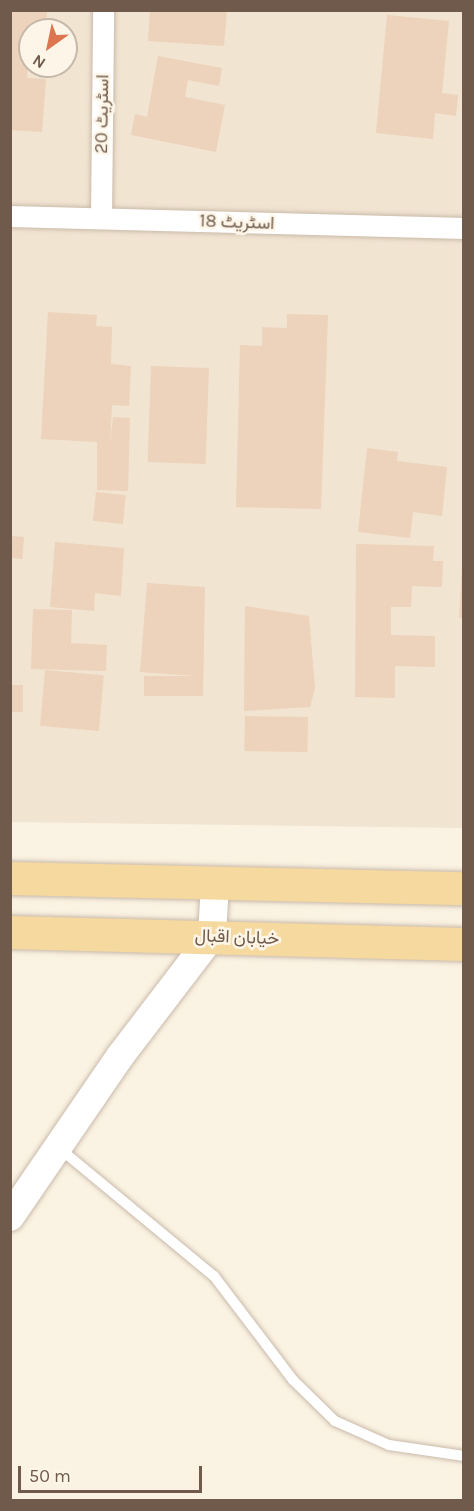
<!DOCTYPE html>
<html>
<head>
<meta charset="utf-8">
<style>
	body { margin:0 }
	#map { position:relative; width:474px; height:1511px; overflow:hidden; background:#faf2e2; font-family:Karla,Vazirmatn,sans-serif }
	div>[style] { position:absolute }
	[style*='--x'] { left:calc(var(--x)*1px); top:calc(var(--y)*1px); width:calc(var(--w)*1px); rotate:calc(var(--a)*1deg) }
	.residential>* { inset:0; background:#f1e4d1 }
	.building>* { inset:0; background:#edd2bc; transform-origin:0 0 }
	.roads { filter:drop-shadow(0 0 2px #cabaaa) drop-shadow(0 0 2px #cabaaa) }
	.lane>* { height:10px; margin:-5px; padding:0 5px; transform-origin:5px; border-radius:5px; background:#fff }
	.street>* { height:21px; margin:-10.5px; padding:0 10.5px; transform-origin:10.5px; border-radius:10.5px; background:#fff }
	.secondary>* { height:28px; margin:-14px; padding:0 14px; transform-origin:14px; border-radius:14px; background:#fff }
	.primary>* { height:33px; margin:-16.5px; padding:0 16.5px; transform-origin:16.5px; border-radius:16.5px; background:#f5d99f }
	span { translate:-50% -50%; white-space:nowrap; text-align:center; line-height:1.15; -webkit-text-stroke:5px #fdf6e8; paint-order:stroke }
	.street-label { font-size:18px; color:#705a4b }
	.frame { position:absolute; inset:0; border:12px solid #705a4b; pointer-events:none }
	.north { position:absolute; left:18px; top:18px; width:60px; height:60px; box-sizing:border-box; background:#fdf6e8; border:2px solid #c5b8a9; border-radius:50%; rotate:213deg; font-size:16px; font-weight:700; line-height:24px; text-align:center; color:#705a4b }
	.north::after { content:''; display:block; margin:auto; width:21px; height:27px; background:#dc7650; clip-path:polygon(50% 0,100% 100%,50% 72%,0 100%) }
	.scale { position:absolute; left:18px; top:1466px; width:184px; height:27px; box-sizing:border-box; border:3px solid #705a4b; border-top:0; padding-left:8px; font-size:18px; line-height:21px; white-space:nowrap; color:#705a4b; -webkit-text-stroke:4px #fdf6e8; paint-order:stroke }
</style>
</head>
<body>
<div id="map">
	<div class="residential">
		<div style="clip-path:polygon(evenodd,11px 11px,463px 11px,463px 828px,11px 822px,11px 11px,30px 30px,66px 30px,66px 66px,30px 66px,30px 30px)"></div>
	</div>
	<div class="building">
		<div style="clip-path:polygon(10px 10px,47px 10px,46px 30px,30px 30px,27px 78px,46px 79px,42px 132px,10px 130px)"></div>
		<div style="clip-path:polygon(150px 10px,227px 10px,224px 46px,148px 41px)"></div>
		<div style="clip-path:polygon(387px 15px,449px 21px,442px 93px,458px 95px,456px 116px,435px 113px,433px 139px,376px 133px)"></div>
		<div style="clip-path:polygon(158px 56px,222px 68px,219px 86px,188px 80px,185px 97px,225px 105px,216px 152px,131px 135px,135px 114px,147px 117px)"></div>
		<div style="clip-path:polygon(48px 312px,97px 315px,96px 326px,112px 327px,111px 364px,131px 366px,129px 406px,112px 405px,110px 444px,113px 417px,130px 418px,128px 491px,97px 490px,97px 442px,41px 439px)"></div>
		<div style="clip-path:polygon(287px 314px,328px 315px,321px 509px,236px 507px,240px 345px,262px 346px,262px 327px,287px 328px)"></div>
		<div style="left:151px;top:366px;width:58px;height:96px;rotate:2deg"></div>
		<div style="clip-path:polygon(367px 448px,398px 452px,397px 461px,447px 467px,442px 516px,413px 512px,410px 538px,358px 532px)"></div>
		<div style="left:96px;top:492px;width:30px;height:29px;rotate:6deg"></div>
		<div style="left:10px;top:536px;width:14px;height:22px;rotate:4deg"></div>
		<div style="clip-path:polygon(55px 542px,124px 548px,121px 596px,95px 593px,94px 611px,50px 607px)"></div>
		<div style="clip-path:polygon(356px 544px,434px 546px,433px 561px,443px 561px,442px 587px,412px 586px,411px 607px,391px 607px,391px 635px,435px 636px,435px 667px,395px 666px,395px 698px,355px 697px)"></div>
		<div style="clip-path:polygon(462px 568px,464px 568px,464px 618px,459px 618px)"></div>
		<div style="clip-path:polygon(147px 583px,205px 587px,203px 696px,144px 696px,144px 676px,196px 676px,140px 672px)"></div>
		<div style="clip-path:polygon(245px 606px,309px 616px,315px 688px,310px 707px,244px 711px)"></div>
		<div style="clip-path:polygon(33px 609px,72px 610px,71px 643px,107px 645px,106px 671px,31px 669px)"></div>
		<div style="left:45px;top:670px;width:59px;height:56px;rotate:5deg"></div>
		<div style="left:10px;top:685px;width:13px;height:27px"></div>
		<div style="left:245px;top:716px;width:63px;height:35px;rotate:1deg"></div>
	</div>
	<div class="roads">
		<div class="lane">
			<div style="--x:59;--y:1148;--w:201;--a:39.6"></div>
			<div style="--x:214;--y:1276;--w:131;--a:52.8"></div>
			<div style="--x:293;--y:1380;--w:59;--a:44.3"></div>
			<div style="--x:335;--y:1421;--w:59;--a:24"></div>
			<div style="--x:389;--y:1445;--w:76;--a:8.3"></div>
		</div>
		<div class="street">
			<div style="--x:10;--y:216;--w:454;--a:1.5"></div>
			<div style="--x:101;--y:218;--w:208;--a:-89.4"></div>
		</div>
		<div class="secondary">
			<div style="--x:10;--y:1217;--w:196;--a:-55.6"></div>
			<div style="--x:121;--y:1055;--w:150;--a:-52.6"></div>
			<div style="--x:212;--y:936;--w:54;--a:-86.8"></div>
		</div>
		<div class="primary">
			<div style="--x:10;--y:878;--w:454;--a:1.3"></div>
			<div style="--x:10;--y:932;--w:454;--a:1.5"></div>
		</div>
	</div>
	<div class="street-label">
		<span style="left:102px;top:114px;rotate:-89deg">اسٹریٹ 20</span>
		<span style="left:237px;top:222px;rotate:2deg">اسٹریٹ 18</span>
		<span style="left:237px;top:937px;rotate:2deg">خیابان اقبال</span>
	</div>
	<div class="frame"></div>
	<div class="north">N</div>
	<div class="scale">50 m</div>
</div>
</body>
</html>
